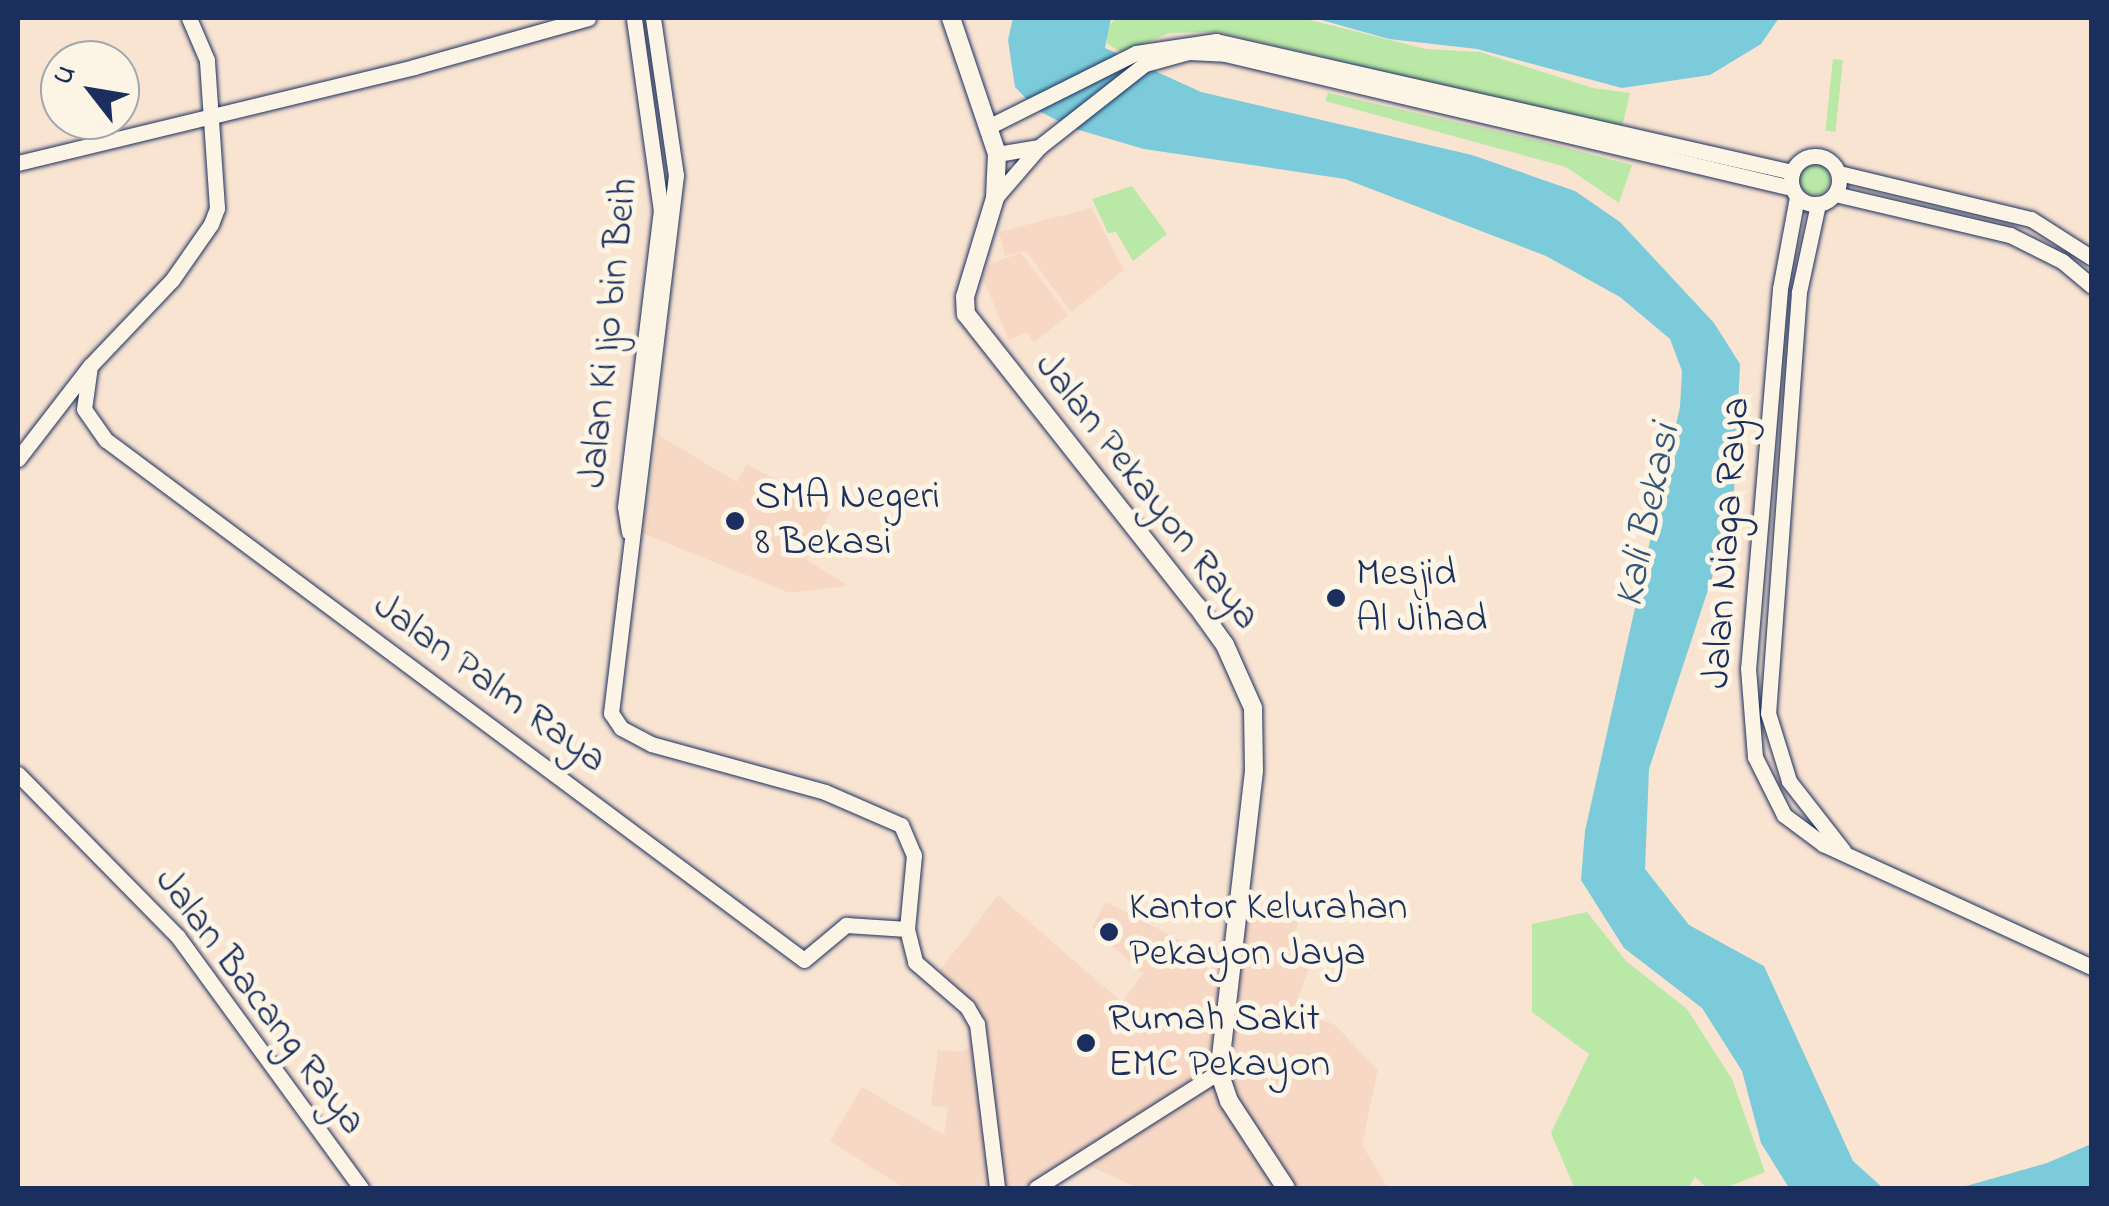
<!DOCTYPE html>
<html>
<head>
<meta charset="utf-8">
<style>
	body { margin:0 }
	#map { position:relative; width:2109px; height:1206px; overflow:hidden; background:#f9e4d2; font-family:"Indie Flower",sans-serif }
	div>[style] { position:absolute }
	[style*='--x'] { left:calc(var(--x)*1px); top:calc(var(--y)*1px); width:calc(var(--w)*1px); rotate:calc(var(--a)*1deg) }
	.built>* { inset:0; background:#f7d8c5 }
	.green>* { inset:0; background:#bae8a6; transform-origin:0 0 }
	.round { border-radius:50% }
	.water>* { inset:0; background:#7ccbda }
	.roads { filter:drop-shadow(0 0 2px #1b2f5e) drop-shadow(0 0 2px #1b2f5e) }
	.secondary>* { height:15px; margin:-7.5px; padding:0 7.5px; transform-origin:7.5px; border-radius:7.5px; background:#fcf5e5 }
	.secondary>.ring { margin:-7.5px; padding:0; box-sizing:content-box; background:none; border:15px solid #fcf5e5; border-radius:50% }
	.primary>* { height:18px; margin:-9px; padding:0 9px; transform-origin:9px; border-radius:9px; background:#fcf5e5 }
	.dots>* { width:28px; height:28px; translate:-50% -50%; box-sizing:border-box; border:5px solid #fcf5e5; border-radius:50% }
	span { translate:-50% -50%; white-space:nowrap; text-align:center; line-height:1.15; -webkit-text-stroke:10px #fcf5e5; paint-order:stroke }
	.street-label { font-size:40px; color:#1b2f5e }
	.poi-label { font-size:40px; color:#1b2f5e }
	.left { translate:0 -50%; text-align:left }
	.water-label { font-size:42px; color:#33567d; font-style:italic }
	.frame { position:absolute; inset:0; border:20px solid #1b2f5e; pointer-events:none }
	.north { position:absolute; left:40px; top:40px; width:100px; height:100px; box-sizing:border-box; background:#fcf5e5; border:2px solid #a2a6af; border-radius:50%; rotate:301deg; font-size:28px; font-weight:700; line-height:40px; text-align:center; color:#1b2f5e }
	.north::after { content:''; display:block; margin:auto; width:35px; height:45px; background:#1b2f5e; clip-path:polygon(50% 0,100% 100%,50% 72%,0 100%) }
</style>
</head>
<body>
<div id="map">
	<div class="built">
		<div style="clip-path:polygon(1092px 208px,1124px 270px,1071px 312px,1026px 251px,1005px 256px,999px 232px)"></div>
		<div style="clip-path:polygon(1021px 253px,1068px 315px,1034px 343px,1027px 332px,1009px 340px,983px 279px,988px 264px)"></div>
		<div style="clip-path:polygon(658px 435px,737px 482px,747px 464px,831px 510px,807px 560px,848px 586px,790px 593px,642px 533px)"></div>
		<div style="clip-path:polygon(998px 895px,1122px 1002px,1143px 974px,1092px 927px,1106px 902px,1221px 961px,1238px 901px,1299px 920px,1291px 943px,1313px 957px,1294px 1009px,1335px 1025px,1378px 1070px,1362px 1145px,1388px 1188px,1138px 1188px,1085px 1164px,1048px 1188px,904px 1188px,830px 1141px,862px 1087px,944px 1135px,948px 1108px,931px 1105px,938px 1050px,962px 1052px,978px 1041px,967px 1007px,931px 982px)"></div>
	</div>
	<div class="green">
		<div style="clip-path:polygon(1116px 18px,1302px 18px,1426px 49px,1480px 52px,1593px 88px,1630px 93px,1622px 128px,1218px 32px,1169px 33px,1124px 53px,1107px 44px,1107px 28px)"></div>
		<div style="left:1833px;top:59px;width:10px;height:72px;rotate:6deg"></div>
		<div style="clip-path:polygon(1328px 93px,1548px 143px,1632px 165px,1619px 203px,1566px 167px,1325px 101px)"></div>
		<div class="round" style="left:1798px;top:163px;width:32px;height:32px"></div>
		<div style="clip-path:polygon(1132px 186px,1167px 234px,1133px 261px,1116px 232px,1108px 233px,1092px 199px)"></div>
		<div style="clip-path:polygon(1587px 912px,1626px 961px,1687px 1009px,1732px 1079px,1765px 1172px,1725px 1188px,1707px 1188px,1695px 1177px,1688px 1188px,1574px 1187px,1551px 1133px,1589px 1054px,1532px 1012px,1532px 924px)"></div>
	</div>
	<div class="water">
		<div style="clip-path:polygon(1013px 18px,1111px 18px,1105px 48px,1201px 92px,1472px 155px,1575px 191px,1620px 222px,1714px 323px,1740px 364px,1733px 514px,1649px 769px,1645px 869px,1689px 925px,1764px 966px,1853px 1161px,1883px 1188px,1789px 1188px,1761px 1143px,1742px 1071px,1702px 1008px,1624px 948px,1581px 880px,1585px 831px,1680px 407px,1682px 371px,1670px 339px,1620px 297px,1546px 256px,1345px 179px,1144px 149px,1072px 128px,1037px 110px,1015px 87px,1008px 40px)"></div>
		<div style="clip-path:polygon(1314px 18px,1779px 18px,1761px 44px,1710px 75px,1622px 88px,1477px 49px,1389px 39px)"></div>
		<div style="clip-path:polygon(2091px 1144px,2091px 1188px,1959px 1188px,2047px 1163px)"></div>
	</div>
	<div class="roads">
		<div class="secondary">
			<div style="--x:653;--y:18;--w:159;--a:81.7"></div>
			<div style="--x:676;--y:175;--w:542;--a:96.89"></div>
			<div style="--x:611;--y:713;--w:18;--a:56"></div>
			<div style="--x:621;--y:728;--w:34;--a:28"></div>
			<div style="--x:651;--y:744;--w:180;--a:15.4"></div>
			<div style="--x:825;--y:792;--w:83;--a:23.5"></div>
			<div style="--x:901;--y:825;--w:33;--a:67"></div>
			<div style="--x:914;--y:855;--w:74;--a:95.4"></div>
			<div style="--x:907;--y:929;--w:34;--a:76"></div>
			<div style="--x:915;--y:962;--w:69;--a:40.9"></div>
			<div style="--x:967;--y:1007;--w:20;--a:60"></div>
			<div style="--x:977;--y:1024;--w:165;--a:83"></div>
			<div style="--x:988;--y:127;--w:165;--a:-26.6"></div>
			<div style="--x:1136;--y:53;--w:81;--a:-8.5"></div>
			<div style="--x:1216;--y:41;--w:591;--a:12.81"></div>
			<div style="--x:997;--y:154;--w:43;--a:-9.5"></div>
			<div class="ring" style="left:1791px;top:156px;width:33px;height:33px"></div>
			<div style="--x:18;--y:163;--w:407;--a:-13.6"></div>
			<div style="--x:414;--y:67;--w:181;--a:-15.7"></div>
			<div style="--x:1839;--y:173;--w:197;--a:13.5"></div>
			<div style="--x:2031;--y:219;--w:72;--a:32.6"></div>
			<div style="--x:1835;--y:194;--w:180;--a:13.2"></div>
			<div style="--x:2010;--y:235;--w:58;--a:26.6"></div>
			<div style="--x:2062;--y:261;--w:39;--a:40"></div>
			<div style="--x:1797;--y:197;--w:94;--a:100.5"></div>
			<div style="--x:1780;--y:289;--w:380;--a:94.8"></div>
			<div style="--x:1748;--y:668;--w:89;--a:85.5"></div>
			<div style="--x:1755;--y:757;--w:65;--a:63.4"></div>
			<div style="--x:1784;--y:815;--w:49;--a:36.6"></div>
			<div style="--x:1823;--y:844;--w:296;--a:24.6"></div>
			<div style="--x:995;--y:198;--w:67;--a:-49.2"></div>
			<div style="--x:1039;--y:147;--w:135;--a:-38.1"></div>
			<div style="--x:1145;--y:64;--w:46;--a:-15.3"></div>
			<div style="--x:1189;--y:52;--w:36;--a:3"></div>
			<div style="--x:1225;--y:54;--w:583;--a:13.3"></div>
			<div style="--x:1818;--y:204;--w:90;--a:102.2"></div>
			<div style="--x:1799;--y:292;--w:422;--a:94.2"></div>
			<div style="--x:1768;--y:713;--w:71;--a:72.8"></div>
			<div style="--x:1789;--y:781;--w:88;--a:52"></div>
			<div style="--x:90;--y:366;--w:43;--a:97.9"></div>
			<div style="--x:84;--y:409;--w:38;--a:55"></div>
			<div style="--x:106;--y:440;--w:870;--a:36.69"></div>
			<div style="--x:804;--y:960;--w:55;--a:-39.8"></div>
			<div style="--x:846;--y:925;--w:61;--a:3.8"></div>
			<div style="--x:18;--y:459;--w:118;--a:-52.3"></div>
			<div style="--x:90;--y:366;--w:119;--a:-46.4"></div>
			<div style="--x:172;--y:280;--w:68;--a:-55.1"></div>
			<div style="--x:211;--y:224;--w:17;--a:-69"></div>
			<div style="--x:217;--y:208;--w:148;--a:-93.9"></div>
			<div style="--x:207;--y:60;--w:46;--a:-113.2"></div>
			<div style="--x:629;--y:532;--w:25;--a:-99"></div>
			<div style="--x:625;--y:507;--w:298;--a:-83.1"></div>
			<div style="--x:661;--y:211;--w:195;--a:-98"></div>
			<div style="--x:18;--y:774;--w:228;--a:45.5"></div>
			<div style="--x:178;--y:937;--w:311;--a:53.9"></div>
			<div style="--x:1036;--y:1188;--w:217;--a:-32.4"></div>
		</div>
		<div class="primary">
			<div style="--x:951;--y:18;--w:144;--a:71.3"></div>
			<div style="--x:997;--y:154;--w:44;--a:92.6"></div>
			<div style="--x:995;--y:198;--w:103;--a:106.9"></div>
			<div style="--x:965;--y:297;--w:17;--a:87"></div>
			<div style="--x:966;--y:314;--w:372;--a:51.7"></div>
			<div style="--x:1197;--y:606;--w:48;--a:54.3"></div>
			<div style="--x:1225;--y:645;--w:69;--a:66"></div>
			<div style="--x:1253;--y:708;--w:63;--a:89.1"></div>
			<div style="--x:1254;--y:771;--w:303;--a:96.6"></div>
			<div style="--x:1219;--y:1072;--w:31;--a:71"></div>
			<div style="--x:1229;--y:1101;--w:104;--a:56.8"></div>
		</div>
	</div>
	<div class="dots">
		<div style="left:735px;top:521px;background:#1b2f5e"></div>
		<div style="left:1336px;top:598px;background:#1b2f5e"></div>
		<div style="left:1109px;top:932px;background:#1b2f5e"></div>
		<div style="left:1086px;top:1043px;background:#1b2f5e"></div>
	</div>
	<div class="street-label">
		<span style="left:610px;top:333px;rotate:-84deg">Jalan Ki Ijo bin Beih</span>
		<span style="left:1146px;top:492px;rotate:52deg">Jalan Pekayon Raya</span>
		<span style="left:1728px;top:543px;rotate:-86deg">Jalan Niaga Raya</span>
		<span style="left:489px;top:684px;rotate:36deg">Jalan Palm Raya</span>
		<span style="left:259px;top:1002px;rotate:53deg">Jalan Bacang Raya</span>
	</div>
	<div class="poi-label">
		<span class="left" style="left:755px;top:521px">SMA Negeri<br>8 Bekasi</span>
		<span class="left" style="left:1356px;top:598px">Mesjid<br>Al Jihad</span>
		<span class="left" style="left:1129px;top:932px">Kantor Kelurahan<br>Pekayon Jaya</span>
		<span class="left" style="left:1108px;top:1043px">Rumah Sakit<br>EMC Pekayon</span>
	</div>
	<div class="water-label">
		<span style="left:1649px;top:516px;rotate:-78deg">Kali Bekasi</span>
	</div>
	<div class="frame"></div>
	<div class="north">U</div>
</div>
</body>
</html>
